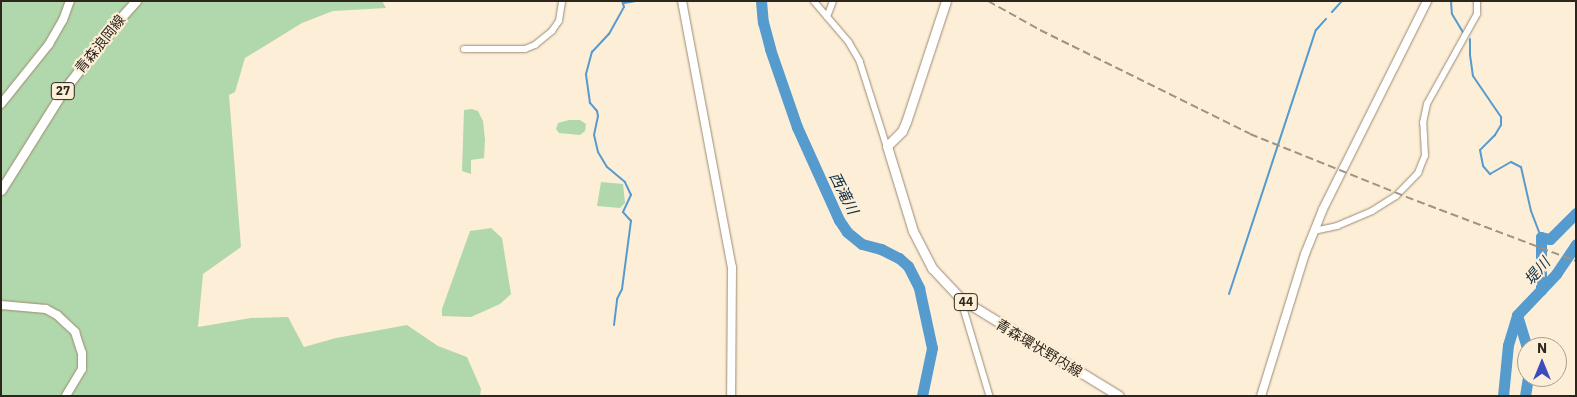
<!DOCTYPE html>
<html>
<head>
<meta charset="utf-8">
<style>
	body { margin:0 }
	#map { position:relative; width:1577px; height:397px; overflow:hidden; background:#fdeed8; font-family:"IBM Plex Sans","Noto Sans JP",sans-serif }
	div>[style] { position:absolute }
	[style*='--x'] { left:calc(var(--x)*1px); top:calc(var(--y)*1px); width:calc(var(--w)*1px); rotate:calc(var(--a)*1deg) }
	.green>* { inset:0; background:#b1d8ac }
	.stream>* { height:2px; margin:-1px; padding:0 1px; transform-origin:1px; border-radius:1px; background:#559bce }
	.river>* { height:11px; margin:-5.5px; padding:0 5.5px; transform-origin:5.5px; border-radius:5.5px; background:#559bce }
	.roads { filter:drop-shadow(0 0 1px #9c8a71) drop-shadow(0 0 1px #9c8a71) }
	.street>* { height:5.5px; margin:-2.75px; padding:0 2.75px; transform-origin:2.75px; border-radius:2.75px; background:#fff }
	.secondary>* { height:8px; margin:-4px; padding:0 4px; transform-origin:4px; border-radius:4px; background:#fff }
	.primary>* { height:9px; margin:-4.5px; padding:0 4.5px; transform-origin:4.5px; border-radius:4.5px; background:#fff }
	.rail>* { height:2px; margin-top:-1px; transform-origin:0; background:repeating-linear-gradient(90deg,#9f9383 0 8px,transparent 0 12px) }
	span { translate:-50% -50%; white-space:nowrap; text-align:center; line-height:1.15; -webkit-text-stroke:4px #fdeed8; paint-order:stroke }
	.shield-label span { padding:1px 4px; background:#fdeed8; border:1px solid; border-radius:4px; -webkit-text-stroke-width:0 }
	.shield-label { font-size:12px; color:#2d261c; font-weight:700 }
	.street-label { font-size:14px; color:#2d261c }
	.water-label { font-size:15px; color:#0e2e43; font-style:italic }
	.frame { position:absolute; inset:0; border:2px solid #2d261c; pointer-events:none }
	.north { position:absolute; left:1517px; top:337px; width:50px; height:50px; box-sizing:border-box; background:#fdeed8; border:1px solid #aa9e8d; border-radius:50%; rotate:0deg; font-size:14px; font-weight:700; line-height:20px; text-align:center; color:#2d261c }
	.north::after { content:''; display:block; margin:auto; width:18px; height:22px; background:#3e4bbf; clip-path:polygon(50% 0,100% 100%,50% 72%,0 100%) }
</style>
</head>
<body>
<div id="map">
	<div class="green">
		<div style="clip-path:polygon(1px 1px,382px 1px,386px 8px,333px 11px,302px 23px,245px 58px,235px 92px,229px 95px,241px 247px,203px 274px,198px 327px,251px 318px,288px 317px,304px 347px,336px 338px,407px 325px,438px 346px,467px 357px,481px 389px,480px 396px,1px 396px)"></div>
		<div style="clip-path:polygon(472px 109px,478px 111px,483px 121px,485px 140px,484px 158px,471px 160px,471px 174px,462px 171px,464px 110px)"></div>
		<div style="clip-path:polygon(569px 120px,580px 120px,586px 124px,585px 131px,580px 135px,559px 133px,556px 129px,558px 123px)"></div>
		<div style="clip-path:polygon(601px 182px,623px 184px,625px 203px,620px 208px,597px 206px)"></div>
		<div style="clip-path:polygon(491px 228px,502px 238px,511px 294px,500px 304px,471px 317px,442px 316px,442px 309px,470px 231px)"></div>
	</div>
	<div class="stream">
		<div style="--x:1451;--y:1;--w:13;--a:86"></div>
		<div style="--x:1452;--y:14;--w:21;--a:59"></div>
		<div style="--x:624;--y:3;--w:12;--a:-9"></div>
		<div style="--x:1332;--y:12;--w:15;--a:-48"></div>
		<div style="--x:1470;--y:39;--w:16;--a:90"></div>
		<div style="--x:1470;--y:55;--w:21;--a:82"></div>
		<div style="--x:1473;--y:76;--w:50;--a:55.7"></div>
		<div style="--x:1501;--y:117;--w:8;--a:90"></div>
		<div style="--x:1501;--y:125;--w:12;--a:121"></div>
		<div style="--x:1495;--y:135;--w:21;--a:135"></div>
		<div style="--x:1480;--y:150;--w:16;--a:79"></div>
		<div style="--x:1483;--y:166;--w:11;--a:49"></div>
		<div style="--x:1490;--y:174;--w:24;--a:-30"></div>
		<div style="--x:1511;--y:162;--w:11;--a:27"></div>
		<div style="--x:1521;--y:167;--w:45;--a:77.2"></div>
		<div style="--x:1531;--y:211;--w:28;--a:69"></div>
		<div style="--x:1229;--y:294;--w:278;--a:-71.8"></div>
		<div style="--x:1316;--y:30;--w:15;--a:-48"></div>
		<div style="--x:614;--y:325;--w:26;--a:-83"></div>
		<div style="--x:617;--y:299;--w:11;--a:-63"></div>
		<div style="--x:622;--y:289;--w:69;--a:-82.5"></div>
		<div style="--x:631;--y:221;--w:12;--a:-132"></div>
		<div style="--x:623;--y:212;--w:19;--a:-65"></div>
		<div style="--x:631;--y:195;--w:14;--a:-115"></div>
		<div style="--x:625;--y:182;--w:23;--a:-140"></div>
		<div style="--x:607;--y:167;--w:17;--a:-121"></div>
		<div style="--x:598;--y:152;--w:17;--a:-103"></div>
		<div style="--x:594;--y:135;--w:19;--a:-78"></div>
		<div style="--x:598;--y:116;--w:5;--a:-101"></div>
		<div style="--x:597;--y:111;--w:11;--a:-131"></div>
		<div style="--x:590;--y:103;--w:29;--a:-98"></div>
		<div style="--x:586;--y:74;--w:23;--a:-75"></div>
		<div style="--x:592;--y:52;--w:25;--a:-47"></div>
		<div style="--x:609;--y:34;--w:31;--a:-61"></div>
		<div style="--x:624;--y:7;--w:6;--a:-108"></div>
	</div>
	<div class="river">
		<div style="--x:761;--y:1;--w:21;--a:85"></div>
		<div style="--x:763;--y:22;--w:28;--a:75"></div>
		<div style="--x:770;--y:49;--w:83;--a:70.9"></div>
		<div style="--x:797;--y:127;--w:102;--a:65.7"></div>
		<div style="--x:839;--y:220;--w:14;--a:56"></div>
		<div style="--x:847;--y:232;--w:19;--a:39"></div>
		<div style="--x:862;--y:244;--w:20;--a:15"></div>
		<div style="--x:881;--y:249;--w:20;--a:27"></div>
		<div style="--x:899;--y:258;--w:12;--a:42"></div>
		<div style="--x:908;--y:266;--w:25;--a:63"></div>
		<div style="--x:919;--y:288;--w:61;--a:77.8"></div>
		<div style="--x:932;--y:348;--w:49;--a:101.8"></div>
		<div style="--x:1541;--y:290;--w:53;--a:-90"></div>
		<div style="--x:1541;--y:237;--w:9;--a:13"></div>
		<div style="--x:1550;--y:239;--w:37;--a:-45"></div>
		<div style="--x:1517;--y:315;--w:34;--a:73"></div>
		<div style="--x:1503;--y:396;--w:51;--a:-84.4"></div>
		<div style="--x:1508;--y:345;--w:31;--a:-73"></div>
		<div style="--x:1517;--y:315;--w:57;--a:-46.4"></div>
		<div style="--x:1556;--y:274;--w:36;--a:-56"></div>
		<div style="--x:1525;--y:396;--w:19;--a:-81"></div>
	</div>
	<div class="roads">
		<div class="street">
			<div style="--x:814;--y:1;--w:54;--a:49.5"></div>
			<div style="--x:849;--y:42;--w:22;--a:60"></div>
			<div style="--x:860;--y:61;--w:89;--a:72.4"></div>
			<div style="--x:827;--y:17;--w:17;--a:-69"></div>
			<div style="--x:464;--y:49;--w:61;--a:0"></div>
			<div style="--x:525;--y:49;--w:11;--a:-22"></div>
			<div style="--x:535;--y:45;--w:22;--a:-39"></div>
			<div style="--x:552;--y:31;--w:12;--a:-55"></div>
			<div style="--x:559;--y:21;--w:20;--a:-81"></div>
			<div style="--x:1314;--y:231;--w:24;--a:-12"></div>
			<div style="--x:1337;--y:226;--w:38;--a:-23"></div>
			<div style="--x:1372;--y:211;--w:28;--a:-32"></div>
			<div style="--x:1396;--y:196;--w:32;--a:-46"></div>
			<div style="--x:1418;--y:173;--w:18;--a:-68"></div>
			<div style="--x:1425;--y:156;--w:33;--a:-93"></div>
			<div style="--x:1423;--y:123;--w:19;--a:-78"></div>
			<div style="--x:1427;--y:104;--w:103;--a:-60.9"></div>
			<div style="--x:1477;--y:14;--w:13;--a:-90"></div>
			<div style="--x:961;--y:299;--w:101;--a:73.4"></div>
		</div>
		<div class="secondary">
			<div style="--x:682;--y:1;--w:271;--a:79.4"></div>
			<div style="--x:732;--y:267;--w:129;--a:90.4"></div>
			<div style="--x:1;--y:104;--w:77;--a:-51.3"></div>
			<div style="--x:49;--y:44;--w:28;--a:-60"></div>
			<div style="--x:63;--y:20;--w:20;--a:-70"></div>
			<div style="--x:1;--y:305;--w:45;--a:5.1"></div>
			<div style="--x:46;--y:309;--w:13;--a:29"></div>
			<div style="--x:57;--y:315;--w:25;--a:43"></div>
			<div style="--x:75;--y:332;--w:22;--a:72"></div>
			<div style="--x:82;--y:353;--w:16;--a:90"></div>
			<div style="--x:82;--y:369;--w:31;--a:121"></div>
			<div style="--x:1261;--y:396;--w:149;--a:-72.8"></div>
			<div style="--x:1305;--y:254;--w:48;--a:-68.2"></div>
			<div style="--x:1323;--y:209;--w:233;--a:-63.4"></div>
		</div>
		<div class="primary">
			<div style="--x:946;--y:1;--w:127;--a:108.3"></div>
			<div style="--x:906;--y:122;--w:10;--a:114"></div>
			<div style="--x:902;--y:131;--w:21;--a:135"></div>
			<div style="--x:887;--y:146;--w:89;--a:73"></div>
			<div style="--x:913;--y:231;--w:42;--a:62.8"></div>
			<div style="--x:932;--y:268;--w:42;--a:46.9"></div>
			<div style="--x:961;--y:299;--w:185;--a:31.5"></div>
			<div style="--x:1;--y:190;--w:117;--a:-57.9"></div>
			<div style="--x:63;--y:91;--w:86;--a:-52.1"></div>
			<div style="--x:116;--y:23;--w:30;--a:-48"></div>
		</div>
	</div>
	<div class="rail">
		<div style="--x:988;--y:1;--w:60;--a:29.1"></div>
		<div style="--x:1040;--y:30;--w:234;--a:26.3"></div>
		<div style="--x:1250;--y:134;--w:180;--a:21.9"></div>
		<div style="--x:1417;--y:201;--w:170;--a:20.7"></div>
	</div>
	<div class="shield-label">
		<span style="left:63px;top:91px">27</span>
		<span style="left:966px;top:302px">44</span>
	</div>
	<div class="street-label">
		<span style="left:100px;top:44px;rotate:-51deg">青森浪岡線</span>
		<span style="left:1039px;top:348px;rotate:31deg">青森環状野内線</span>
	</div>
	<div class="water-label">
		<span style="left:844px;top:193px;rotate:63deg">西滝川</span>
		<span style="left:1537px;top:271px;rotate:-49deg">堤川</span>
	</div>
	<div class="frame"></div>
	<div class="north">N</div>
</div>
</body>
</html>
